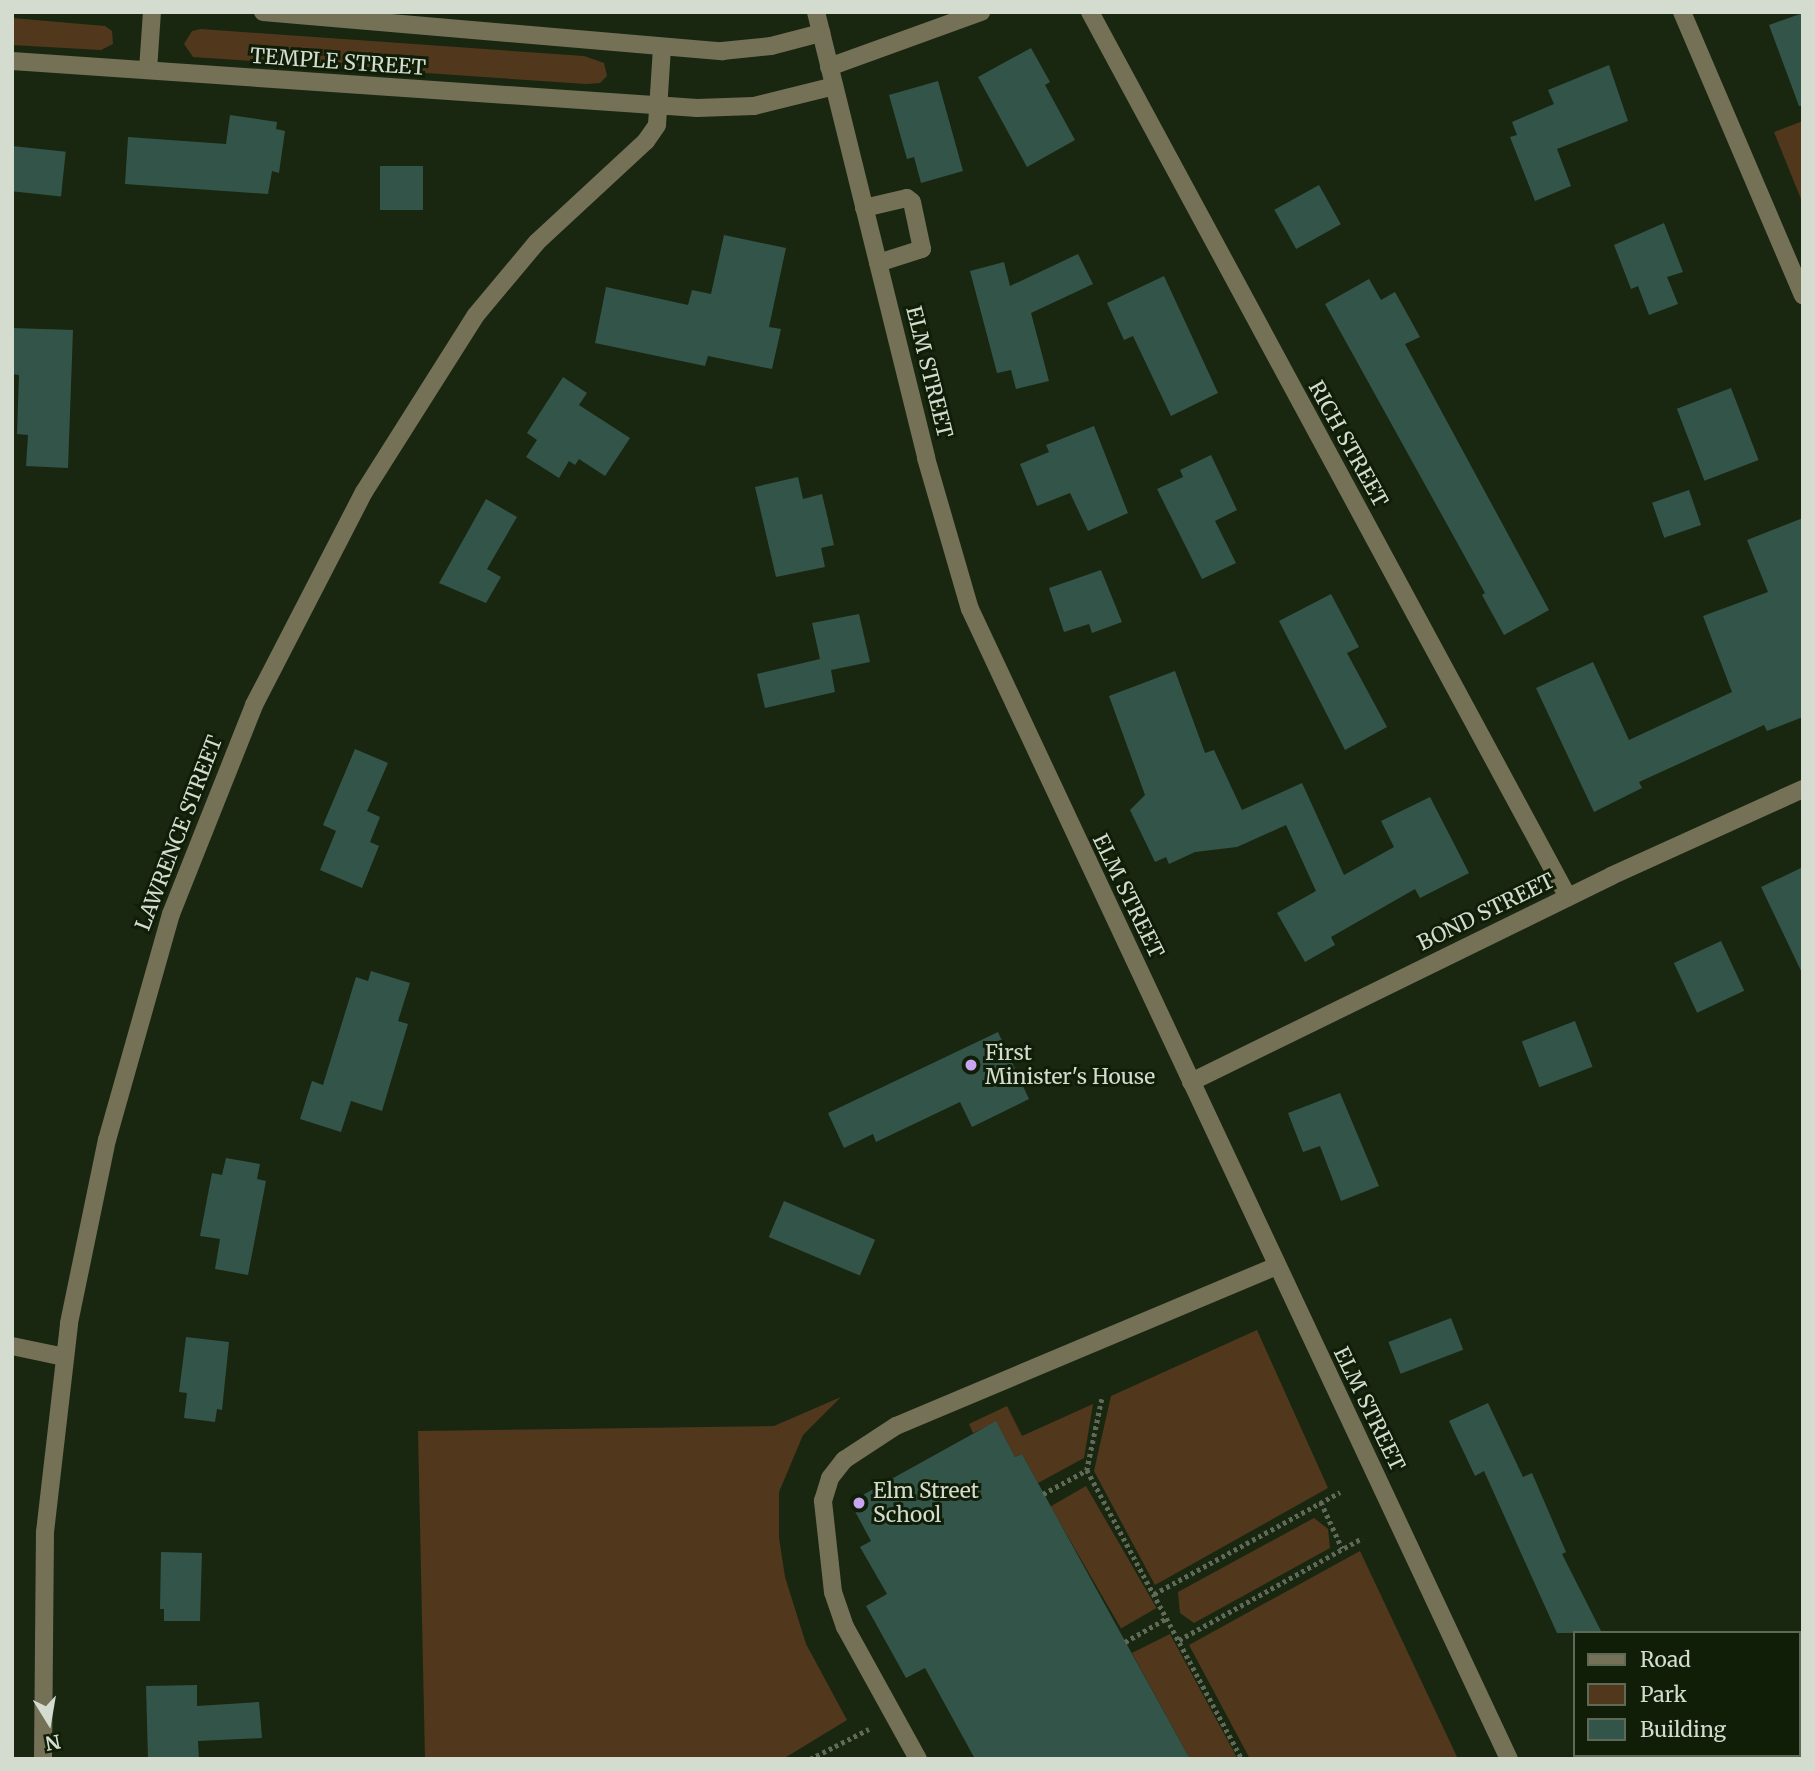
<!DOCTYPE html>
<html>
<head>
<meta charset="utf-8">
<style>
	body { margin:0 }
	#map { position:relative; width:1815px; height:1771px; overflow:hidden; background:#192711; font-family:Merriweather,serif }
	div>[style] { position:absolute }
	[style*='--x'] { left:calc(var(--x)*1px); top:calc(var(--y)*1px); width:calc(var(--w)*1px); rotate:calc(var(--a)*1deg) }
	.green>* { inset:0; background:#51381d; transform-origin:0 0 }
	.building>* { inset:0; background:#335448; transform-origin:0 0 }
	.path>* { height:4.5px; margin-top:-2.25px; transform-origin:0; background:repeating-linear-gradient(90deg,#5f6b58 0 3.5px,transparent 0 7px) }
	.minor>* { height:18px; margin:-9px; padding:0 9px; transform-origin:9px; border-radius:9px; background:#757157 }
	.dots>* { width:19px; height:19px; translate:-50% -50%; box-sizing:border-box; border:4px solid #101e08; border-radius:50% }
	span { translate:-50% -50%; white-space:nowrap; text-align:center; line-height:1.15; -webkit-text-stroke:6px #101e08; paint-order:stroke }
	.street-label { font-size:21px; color:#d3dcce }
	.poi-label { font-size:21px; color:#d3dcce }
	.left { translate:0 -50%; text-align:left }
	.frame { position:absolute; inset:0; border:14px solid #d3dcce; pointer-events:none }
	.legend { position:absolute; left:1573px; top:1631px; width:228px; height:126px; box-sizing:border-box; background:#101e08; border:2px solid #5e6a57; margin:0; padding:9px 12px; list-style:none; font-size:21px; color:#d3dcce }
	.legend li { display:flex; align-items:center; gap:14px; height:35px }
	.legend b { width:35px; border:2px solid #5e6a57 }
	.north { position:absolute; left:14px; top:1687px; width:70px; height:70px; -webkit-text-stroke:5px #101e08; paint-order:stroke; rotate:169deg; font-size:19px; font-weight:700; line-height:28px; text-align:center; color:#d3dcce }
	.north::after { content:''; display:block; margin:auto; width:24px; height:32px; background:#d3dcce; clip-path:polygon(50% 0,100% 100%,50% 72%,0 100%) }
</style>
</head>
<body>
<div id="map">
	<div class="green">
		<div style="clip-path:polygon(12px 18px,105px 26px,112px 31px,113px 44px,101px 50px,12px 45px)"></div>
		<div style="clip-path:polygon(201px 29px,584px 56px,604px 63px,607px 76px,600px 83px,586px 84px,193px 57px,184px 44px,192px 31px)"></div>
		<div style="clip-path:polygon(1803px 121px,1803px 204px,1774px 132px)"></div>
		<div style="clip-path:polygon(1257px 1330px,1328px 1488px,1155px 1585px,1094px 1471px,1111px 1396px)"></div>
		<div style="clip-path:polygon(841px 1397px,803px 1435px,779px 1492px,779px 1538px,785px 1577px,806px 1644px,847px 1720px,783px 1759px,425px 1759px,418px 1431px,774px 1426px)"></div>
		<div style="clip-path:polygon(1093px 1404px,1084px 1458px,1038px 1483px,1022px 1454px,1015px 1457px,996px 1422px,973px 1433px,969px 1424px,1007px 1406px,1022px 1436px)"></div>
		<div style="left:1086px;top:1486px;width:141px;height:41px;rotate:60deg"></div>
		<div style="clip-path:polygon(1314px 1518px,1328px 1529px,1330px 1548px,1194px 1623px,1180px 1613px,1178px 1592px)"></div>
		<div style="clip-path:polygon(1360px 1551px,1458px 1759px,1250px 1759px,1189px 1645px)"></div>
		<div style="clip-path:polygon(1170px 1634px,1235px 1754px,1237px 1759px,1190px 1759px,1132px 1653px)"></div>
	</div>
	<div class="building">
		<div style="clip-path:polygon(1803px 13px,1803px 106px,1799px 106px,1769px 25px)"></div>
		<div style="clip-path:polygon(1031px 48px,1050px 82px,1045px 85px,1075px 140px,1027px 167px,978px 77px)"></div>
		<div style="clip-path:polygon(1609px 65px,1628px 121px,1557px 149px,1571px 186px,1535px 201px,1510px 137px,1517px 135px,1512px 122px,1554px 104px,1548px 90px)"></div>
		<div style="clip-path:polygon(938px 81px,963px 171px,921px 183px,914px 157px,907px 159px,889px 95px)"></div>
		<div style="clip-path:polygon(230px 115px,277px 122px,276px 129px,285px 131px,279px 173px,272px 171px,268px 194px,125px 184px,128px 137px,226px 144px)"></div>
		<div style="left:12px;top:146px;width:54px;height:45px;rotate:6deg"></div>
		<div style="left:380px;top:166px;width:43px;height:44px"></div>
		<div style="left:1319px;top:185px;width:45px;height:51px;rotate:61deg"></div>
		<div style="clip-path:polygon(1664px 223px,1683px 272px,1667px 277px,1678px 304px,1649px 315px,1638px 286px,1631px 289px,1614px 245px)"></div>
		<div style="clip-path:polygon(724px 235px,786px 248px,769px 327px,781px 329px,772px 369px,708px 356px,705px 366px,595px 343px,606px 287px,688px 305px,692px 290px,711px 294px)"></div>
		<div style="clip-path:polygon(1078px 254px,1093px 284px,1031px 313px,1049px 381px,1016px 389px,1011px 370px,997px 373px,970px 271px,1004px 262px,1010px 286px)"></div>
		<div style="clip-path:polygon(1164px 276px,1218px 393px,1171px 416px,1133px 336px,1124px 340px,1107px 303px)"></div>
		<div style="clip-path:polygon(1369px 279px,1381px 300px,1395px 292px,1420px 337px,1405px 344px,1549px 610px,1504px 635px,1482px 595px,1485px 593px,1325px 304px)"></div>
		<div style="clip-path:polygon(12px 328px,73px 330px,68px 468px,26px 466px,28px 435px,17px 434px,19px 375px,12px 374px)"></div>
		<div style="clip-path:polygon(563px 377px,587px 393px,579px 405px,630px 438px,605px 476px,579px 459px,575px 465px,569px 461px,559px 478px,526px 457px,537px 440px,527px 433px)"></div>
		<div style="left:1731px;top:388px;width:77px;height:58px;rotate:69deg"></div>
		<div style="clip-path:polygon(1094px 426px,1128px 513px,1088px 531px,1070px 493px,1037px 506px,1020px 464px,1049px 452px,1046px 445px)"></div>
		<div style="clip-path:polygon(1211px 455px,1237px 510px,1215px 521px,1236px 563px,1202px 579px,1157px 489px,1183px 477px,1180px 470px)"></div>
		<div style="clip-path:polygon(798px 477px,803px 499px,822px 494px,834px 545px,821px 548px,825px 567px,776px 577px,755px 487px)"></div>
		<div style="left:1689px;top:490px;width:37px;height:39px;rotate:71deg"></div>
		<div style="clip-path:polygon(486px 499px,517px 517px,487px 569px,501px 577px,486px 603px,439px 583px)"></div>
		<div style="clip-path:polygon(1803px 518px,1803px 717px,1767px 731px,1764px 725px,1639px 782px,1642px 788px,1594px 812px,1536px 688px,1593px 662px,1629px 740px,1732px 692px,1703px 616px,1768px 592px,1747px 540px)"></div>
		<div style="clip-path:polygon(1101px 570px,1122px 622px,1092px 633px,1089px 624px,1064px 632px,1049px 588px)"></div>
		<div style="clip-path:polygon(1331px 594px,1359px 647px,1347px 653px,1387px 727px,1345px 750px,1279px 621px)"></div>
		<div style="clip-path:polygon(859px 614px,870px 662px,831px 670px,835px 692px,765px 708px,757px 674px,820px 659px,812px 623px)"></div>
		<div style="clip-path:polygon(1175px 671px,1205px 753px,1214px 750px,1242px 810px,1302px 783px,1344px 875px,1394px 847px,1381px 821px,1430px 797px,1469px 873px,1420px 898px,1415px 889px,1331px 937px,1335px 945px,1305px 962px,1277px 913px,1316px 891px,1286px 825px,1237px 847px,1195px 852px,1169px 864px,1166px 857px,1155px 862px,1130px 810px,1145px 795px,1109px 696px)"></div>
		<div style="clip-path:polygon(355px 749px,388px 763px,367px 811px,380px 817px,370px 842px,379px 846px,362px 888px,320px 870px,336px 831px,323px 825px)"></div>
		<div style="clip-path:polygon(1803px 867px,1803px 975px,1761px 887px)"></div>
		<div style="left:1721px;top:941px;width:55px;height:52px;rotate:65deg"></div>
		<div style="clip-path:polygon(371px 971px,410px 983px,398px 1021px,408px 1024px,382px 1111px,351px 1101px,341px 1132px,300px 1119px,312px 1081px,323px 1085px,356px 977px,368px 981px)"></div>
		<div style="left:1575px;top:1021px;width:49px;height:57px;rotate:69deg"></div>
		<div style="clip-path:polygon(998px 1032px,1029px 1099px,972px 1127px,960px 1102px,876px 1142px,873px 1134px,844px 1148px,828px 1113px)"></div>
		<div style="clip-path:polygon(1340px 1093px,1379px 1186px,1341px 1201px,1320px 1146px,1303px 1152px,1288px 1113px)"></div>
		<div style="clip-path:polygon(226px 1158px,260px 1164px,257px 1179px,266px 1181px,248px 1275px,215px 1269px,220px 1239px,200px 1236px,212px 1173px,222px 1175px)"></div>
		<div style="left:784px;top:1201px;width:99px;height:39px;rotate:23deg"></div>
		<div style="left:1451px;top:1318px;width:34px;height:67px;rotate:69deg"></div>
		<div style="clip-path:polygon(186px 1337px,229px 1342px,222px 1410px,217px 1409px,215px 1422px,184px 1418px,187px 1393px,179px 1392px)"></div>
		<div style="clip-path:polygon(1488px 1403px,1523px 1477px,1532px 1473px,1566px 1552px,1562px 1554px,1602px 1633px,1557px 1633px,1484px 1471px,1475px 1476px,1449px 1421px)"></div>
		<div style="clip-path:polygon(996px 1421px,1015px 1457px,1022px 1454px,1190px 1759px,975px 1759px,925px 1668px,906px 1678px,866px 1606px,887px 1594px,860px 1547px,871px 1541px,850px 1502px)"></div>
		<div style="clip-path:polygon(161px 1552px,202px 1553px,200px 1621px,164px 1621px,164px 1609px,160px 1609px)"></div>
		<div style="clip-path:polygon(197px 1685px,197px 1706px,259px 1702px,262px 1738px,198px 1741px,199px 1759px,148px 1759px,146px 1686px)"></div>
	</div>
	<div class="path">
		<div style="--x:1102;--y:1399;--w:73;--a:101.9"></div>
		<div style="--x:1087;--y:1470;--w:328;--a:61.8"></div>
		<div style="--x:1043;--y:1494;--w:50;--a:-28.6"></div>
		<div style="--x:1321;--y:1502;--w:51;--a:65.5"></div>
		<div style="--x:1154;--y:1594;--w:212;--a:-28.7"></div>
		<div style="--x:1179;--y:1640;--w:210;--a:-29.1"></div>
		<div style="--x:1125;--y:1642;--w:48;--a:-29.7"></div>
		<div style="--x:810;--y:1759;--w:66;--a:-27"></div>
	</div>
	<div class="minor">
		<div style="--x:263;--y:12;--w:461;--a:4.9"></div>
		<div style="--x:722;--y:51;--w:49;--a:-5.8"></div>
		<div style="--x:771;--y:46;--w:52;--a:-14.6"></div>
		<div style="--x:816;--y:12;--w:459;--a:76.1"></div>
		<div style="--x:926;--y:458;--w:157;--a:73.8"></div>
		<div style="--x:970;--y:609;--w:1270;--a:64.89"></div>
		<div style="--x:1090;--y:12;--w:1006;--a:61.63"></div>
		<div style="--x:1682;--y:12;--w:308;--a:66.9"></div>
		<div style="--x:12;--y:61;--w:687;--a:3.93"></div>
		<div style="--x:697;--y:108;--w:57;--a:-2"></div>
		<div style="--x:754;--y:106;--w:82;--a:-14"></div>
		<div style="--x:829;--y:67;--w:162;--a:-19.9"></div>
		<div style="--x:148;--y:70;--w:58;--a:-86.1"></div>
		<div style="--x:864;--y:208;--w:44;--a:-13.1"></div>
		<div style="--x:907;--y:198;--w:6;--a:39"></div>
		<div style="--x:912;--y:202;--w:48;--a:78"></div>
		<div style="--x:922;--y:249;--w:46;--a:162.3"></div>
		<div style="--x:1191;--y:1082;--w:468;--a:-26.1"></div>
		<div style="--x:1611;--y:876;--w:211;--a:-24.4"></div>
		<div style="--x:12;--y:1346;--w:53;--a:11.9"></div>
		<div style="--x:43;--y:1759;--w:227;--a:-89.5"></div>
		<div style="--x:45;--y:1532;--w:210;--a:-83.4"></div>
		<div style="--x:69;--y:1323;--w:187;--a:-78.3"></div>
		<div style="--x:107;--y:1140;--w:235;--a:-74.2"></div>
		<div style="--x:171;--y:914;--w:225;--a:-68.3"></div>
		<div style="--x:254;--y:705;--w:240;--a:-62.7"></div>
		<div style="--x:364;--y:492;--w:209;--a:-57.7"></div>
		<div style="--x:476;--y:315;--w:95;--a:-50.1"></div>
		<div style="--x:537;--y:242;--w:149;--a:-42.8"></div>
		<div style="--x:646;--y:141;--w:19;--a:-55"></div>
		<div style="--x:657;--y:125;--w:77;--a:-86.3"></div>
		<div style="--x:918;--y:1759;--w:151;--a:-118.9"></div>
		<div style="--x:845;--y:1627;--w:37;--a:-109"></div>
		<div style="--x:833;--y:1592;--w:92;--a:-96.3"></div>
		<div style="--x:823;--y:1501;--w:24;--a:-73"></div>
		<div style="--x:830;--y:1478;--w:23;--a:-52"></div>
		<div style="--x:844;--y:1460;--w:62;--a:-33.2"></div>
		<div style="--x:896;--y:1426;--w:411;--a:-22.8"></div>
	</div>
	<div class="dots">
		<div style="left:971px;top:1065px;background:#c8a5ee"></div>
		<div style="left:859px;top:1503px;background:#c8a5ee"></div>
	</div>
	<div class="street-label">
		<span style="left:338px;top:62px;rotate:4deg">TEMPLE STREET</span>
		<span style="left:929px;top:372px;rotate:76deg">ELM STREET</span>
		<span style="left:1348px;top:444px;rotate:61deg">RICH STREET</span>
		<span style="left:179px;top:833px;rotate:-69deg">LAWRENCE STREET</span>
		<span style="left:1128px;top:896px;rotate:64deg">ELM STREET</span>
		<span style="left:1486px;top:912px;rotate:-26deg">BOND STREET</span>
		<span style="left:1369px;top:1409px;rotate:64deg">ELM STREET</span>
	</div>
	<div class="poi-label">
		<span class="left" style="left:985px;top:1065px">First<br>Minister's House</span>
		<span class="left" style="left:873px;top:1503px">Elm Street<br>School</span>
	</div>
	<div class="frame"></div>
	<ul class="legend">
	<li><b style="height:9px;background:#757157"></b>Road</li>
	<li><b style="height:19px;background:#51381d"></b>Park</li>
	<li><b style="height:19px;background:#335448"></b>Building</li>
	</ul>
	<div class="north">N</div>
</div>
</body>
</html>
